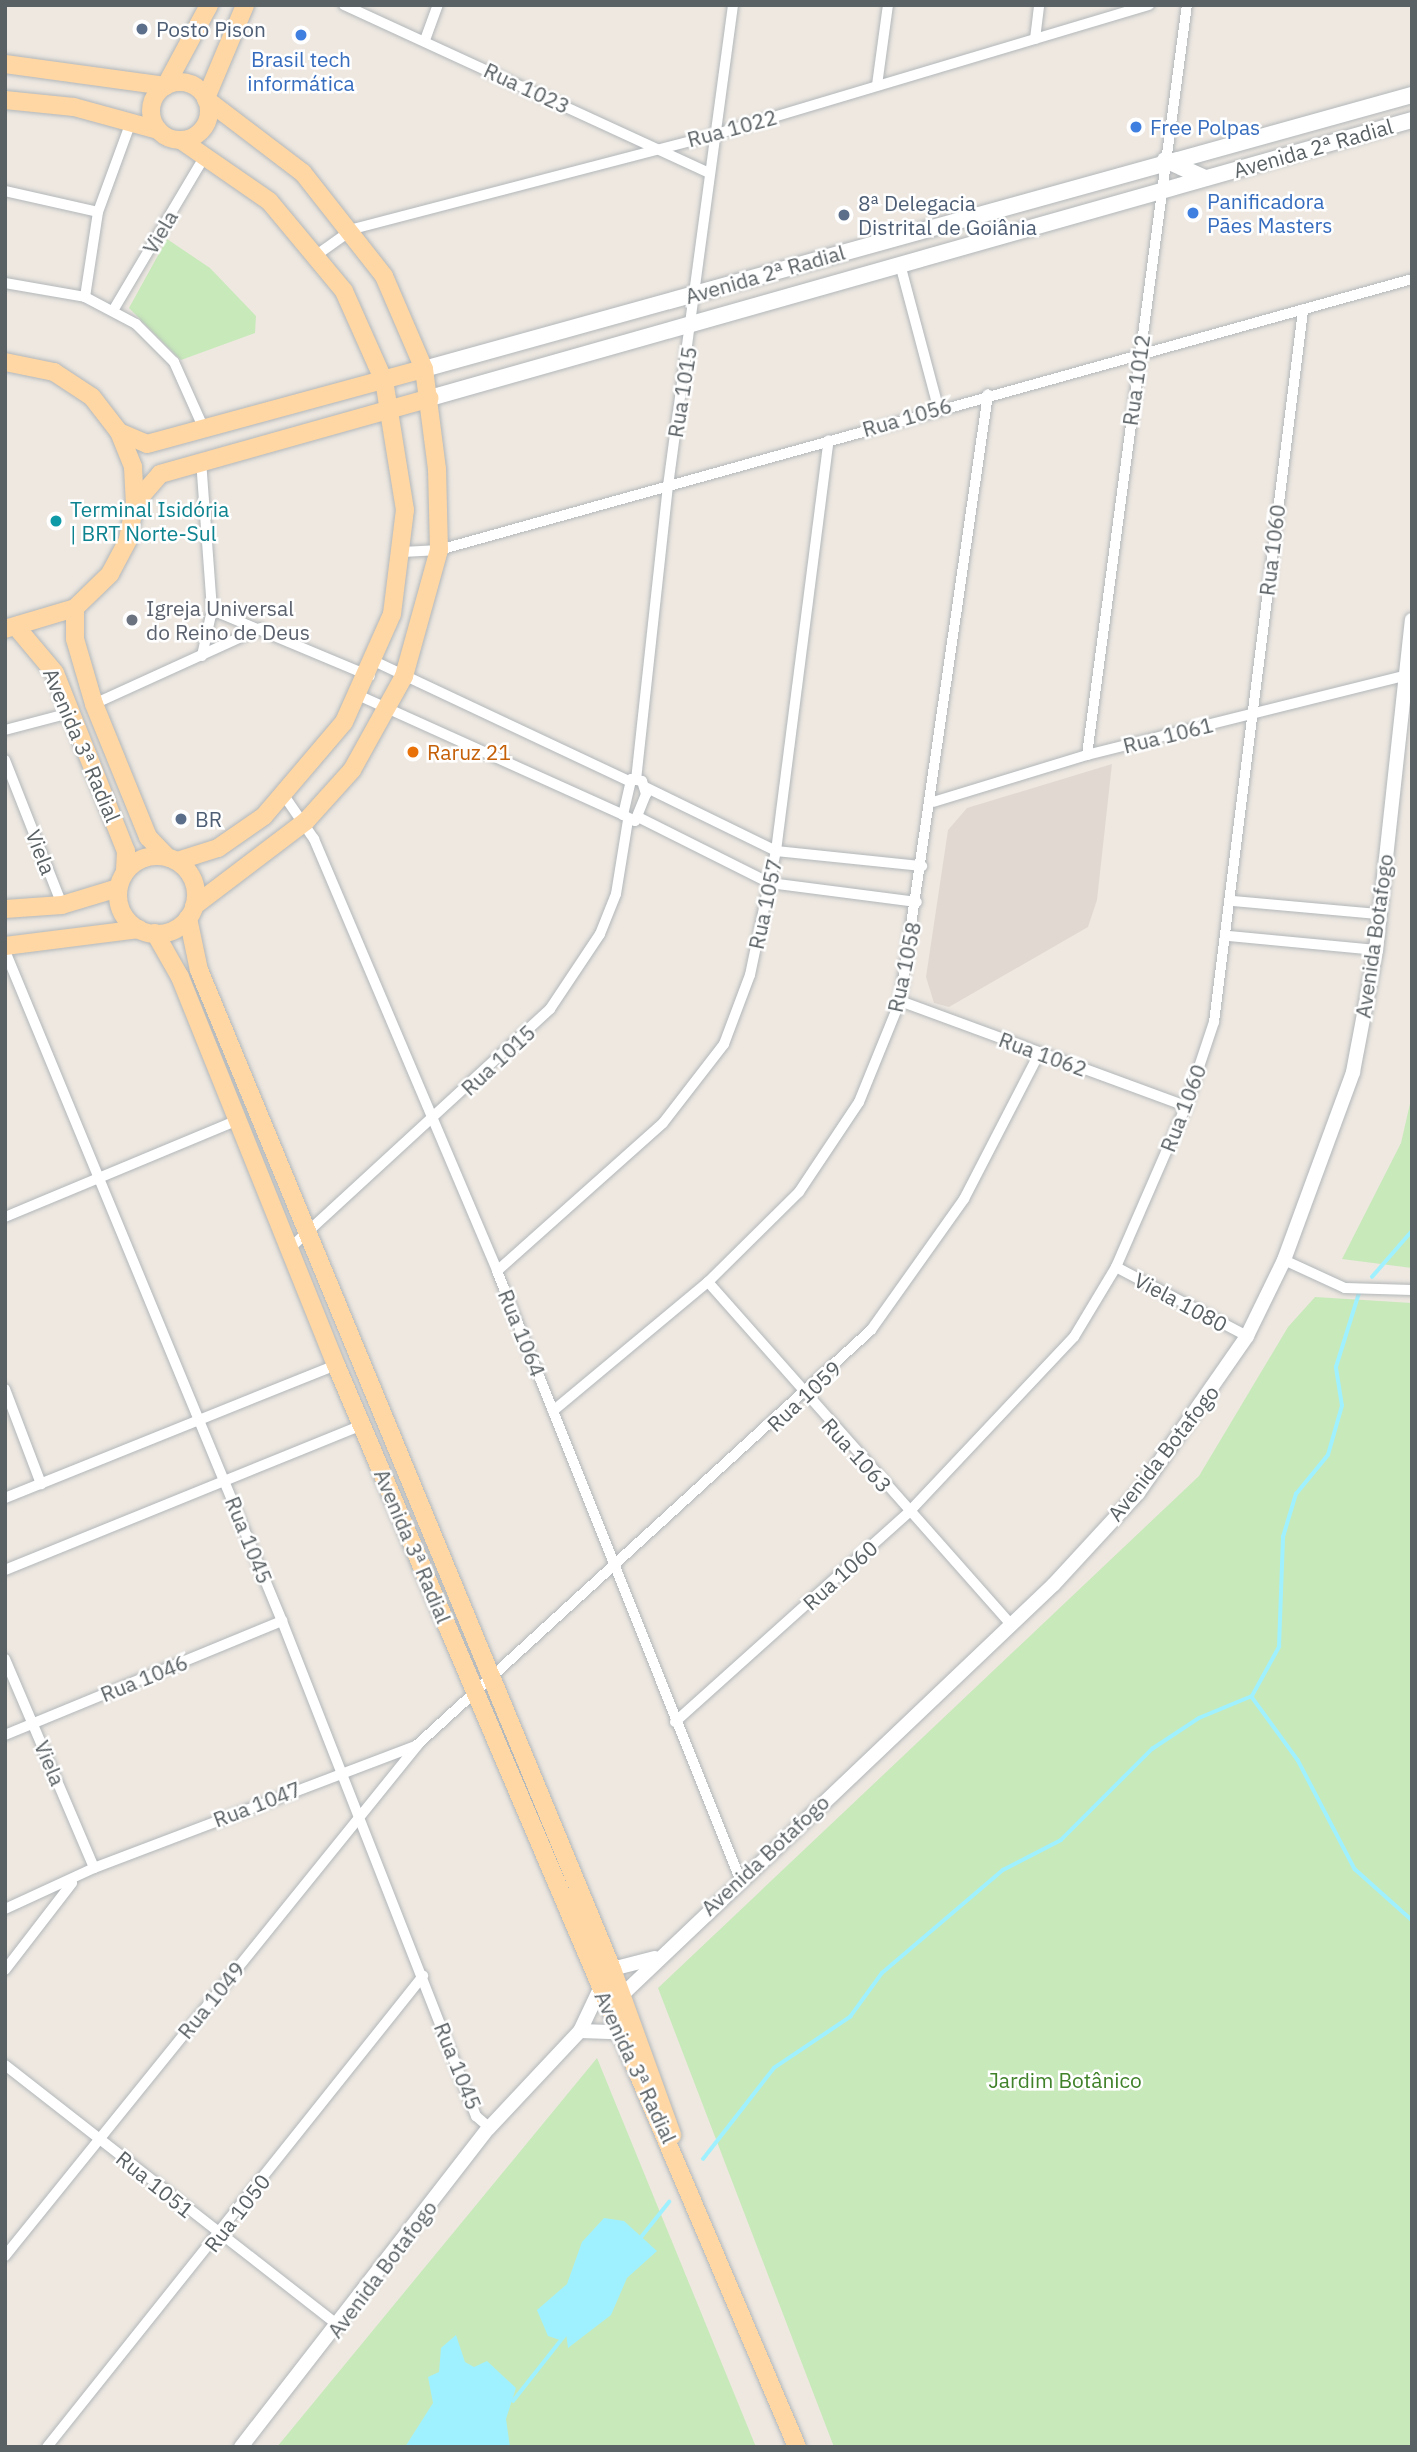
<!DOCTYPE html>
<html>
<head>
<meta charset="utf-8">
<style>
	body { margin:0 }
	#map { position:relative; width:1417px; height:2452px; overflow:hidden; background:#eee8e1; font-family:"IBM Plex Sans",sans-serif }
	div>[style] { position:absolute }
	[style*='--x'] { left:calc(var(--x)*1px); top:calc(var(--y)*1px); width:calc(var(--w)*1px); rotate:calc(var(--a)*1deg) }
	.education>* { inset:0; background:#e1d8d2 }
	.green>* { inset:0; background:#c8e9ba }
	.water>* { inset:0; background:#a0f1ff }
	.stream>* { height:3.5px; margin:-1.75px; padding:0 1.75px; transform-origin:1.75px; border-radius:1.75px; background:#a0f1ff }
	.roads { filter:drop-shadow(0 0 2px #b2b7ba) drop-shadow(0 0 2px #b2b7ba) }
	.minor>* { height:10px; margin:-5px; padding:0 5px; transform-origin:5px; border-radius:5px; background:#fff }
	.tertiary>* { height:14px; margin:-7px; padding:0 7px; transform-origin:7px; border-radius:7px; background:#fff }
	.secondary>* { height:16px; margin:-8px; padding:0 8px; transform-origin:8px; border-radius:8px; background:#fff }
	.primary>* { height:18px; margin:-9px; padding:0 9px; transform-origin:9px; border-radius:9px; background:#ffd7a5 }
	.primary>.ring { margin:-9px; padding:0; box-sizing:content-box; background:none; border:18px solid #ffd7a5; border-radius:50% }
	.dots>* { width:19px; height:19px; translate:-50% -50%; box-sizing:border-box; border:4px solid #fff; border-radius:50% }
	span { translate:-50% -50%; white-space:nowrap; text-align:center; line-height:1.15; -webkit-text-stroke:5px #fff; paint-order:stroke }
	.service-label { font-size:21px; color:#4e5e75 }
	.left { translate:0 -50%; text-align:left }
	.shop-label { font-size:21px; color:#366cbe }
	.street-label { font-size:21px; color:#5a6164 }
	.culture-label { font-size:21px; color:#0d838f }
	.worship-label { font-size:21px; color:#5b616d }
	.food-label { font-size:21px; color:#c56008 }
	.park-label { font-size:21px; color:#40822a }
	.frame { position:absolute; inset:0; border:7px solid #5a6164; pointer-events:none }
</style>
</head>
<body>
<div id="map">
	<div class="education">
		<div style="clip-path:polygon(1112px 764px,1097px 900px,1088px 927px,949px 1007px,934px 1003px,926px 977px,948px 830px,967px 808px)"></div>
	</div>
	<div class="green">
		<div style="clip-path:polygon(167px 239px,210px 268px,256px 316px,255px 333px,181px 360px,129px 308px)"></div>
		<div style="clip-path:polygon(1412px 1095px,1412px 1268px,1342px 1259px,1401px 1143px)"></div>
		<div style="clip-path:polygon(1315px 1297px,1412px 1303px,1412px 2447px,834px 2447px,658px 1988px,1199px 1476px,1288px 1327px)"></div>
		<div style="clip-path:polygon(597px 2058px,756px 2447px,277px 2447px)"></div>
	</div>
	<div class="water">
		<div style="clip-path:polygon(604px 2218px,624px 2221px,657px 2251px,627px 2278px,611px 2315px,568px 2348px,566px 2333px,560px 2340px,548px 2336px,537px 2310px,567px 2284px,582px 2242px)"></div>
		<div style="clip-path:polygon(456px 2335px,465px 2362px,474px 2367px,487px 2361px,516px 2388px,506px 2419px,510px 2447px,405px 2447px,433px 2403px,428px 2377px,439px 2372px,441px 2348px)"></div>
	</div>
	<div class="stream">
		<div style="--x:1372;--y:1277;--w:61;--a:-49"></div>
		<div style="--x:1252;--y:1697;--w:78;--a:53.9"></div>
		<div style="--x:1298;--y:1760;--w:123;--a:62.4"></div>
		<div style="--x:1355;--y:1869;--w:76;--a:41.8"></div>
		<div style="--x:703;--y:2159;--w:115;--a:-52"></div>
		<div style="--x:774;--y:2068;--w:92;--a:-33.9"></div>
		<div style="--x:850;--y:2017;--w:54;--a:-54"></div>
		<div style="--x:882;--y:1973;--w:159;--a:-40.4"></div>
		<div style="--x:1003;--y:1870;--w:65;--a:-27.3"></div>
		<div style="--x:1061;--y:1840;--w:129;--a:-45"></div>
		<div style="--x:1152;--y:1749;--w:56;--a:-33.4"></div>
		<div style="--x:1199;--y:1718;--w:57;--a:-22.5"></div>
		<div style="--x:1252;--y:1696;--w:56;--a:-61.1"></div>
		<div style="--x:1279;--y:1647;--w:110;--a:-87.9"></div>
		<div style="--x:1283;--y:1537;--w:45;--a:-73.2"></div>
		<div style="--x:1296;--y:1494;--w:50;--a:-50.6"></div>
		<div style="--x:1328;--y:1455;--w:51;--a:-74.1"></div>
		<div style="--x:1342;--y:1406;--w:39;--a:-99"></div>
		<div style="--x:1336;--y:1367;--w:77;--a:-72.7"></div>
		<div style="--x:638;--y:2241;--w:50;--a:-51.5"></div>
		<div style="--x:513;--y:2401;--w:90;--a:-51.7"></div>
	</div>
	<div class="roads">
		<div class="minor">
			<div style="--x:344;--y:5;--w:402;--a:24.7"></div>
			<div style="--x:1035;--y:39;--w:34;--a:-83"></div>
			<div style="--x:425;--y:40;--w:37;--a:-70"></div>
			<div style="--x:877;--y:85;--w:81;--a:-82.2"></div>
			<div style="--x:5;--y:191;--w:95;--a:12.7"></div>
			<div style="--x:318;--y:254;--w:43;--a:-35.5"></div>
			<div style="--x:353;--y:229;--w:372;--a:-14.6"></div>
			<div style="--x:713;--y:135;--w:455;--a:-16.6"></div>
			<div style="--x:900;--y:264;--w:148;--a:75.1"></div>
			<div style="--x:5;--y:283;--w:81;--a:9.9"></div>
			<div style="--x:85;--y:297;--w:58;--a:27.9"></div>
			<div style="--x:136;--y:324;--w:54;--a:45"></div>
			<div style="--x:174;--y:362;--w:73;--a:65.9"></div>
			<div style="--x:85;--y:297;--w:86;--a:-81.3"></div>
			<div style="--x:98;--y:212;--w:96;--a:-69.9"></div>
			<div style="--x:114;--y:309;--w:180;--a:-59.3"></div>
			<div style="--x:201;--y:460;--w:150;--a:85.8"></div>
			<div style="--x:212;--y:610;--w:47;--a:102.3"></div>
			<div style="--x:403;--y:552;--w:36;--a:-3"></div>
			<div style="--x:439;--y:550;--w:1010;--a:-15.56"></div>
			<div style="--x:212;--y:610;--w:171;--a:22.7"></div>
			<div style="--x:376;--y:662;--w:280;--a:25.2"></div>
			<div style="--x:360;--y:696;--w:289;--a:24.3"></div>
			<div style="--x:94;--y:704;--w:183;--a:-24.5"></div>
			<div style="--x:5;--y:730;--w:67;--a:-14.7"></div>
			<div style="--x:1087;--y:755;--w:757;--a:-82.41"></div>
			<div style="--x:5;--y:760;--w:156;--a:68.5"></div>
			<div style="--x:631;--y:779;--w:11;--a:10"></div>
			<div style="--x:642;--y:781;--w:14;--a:73"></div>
			<div style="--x:646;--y:794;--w:29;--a:112"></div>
			<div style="--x:635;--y:821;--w:13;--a:-153"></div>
			<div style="--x:623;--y:815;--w:37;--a:-77"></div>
			<div style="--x:636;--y:780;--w:296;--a:-83.8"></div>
			<div style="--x:668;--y:486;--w:485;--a:-82.3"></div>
			<div style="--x:645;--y:787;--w:146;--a:26"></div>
			<div style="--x:776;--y:851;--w:147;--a:5.9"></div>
			<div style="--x:285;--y:797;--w:51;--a:55.4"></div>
			<div style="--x:314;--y:839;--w:469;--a:67"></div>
			<div style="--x:497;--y:1271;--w:655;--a:68.21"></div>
			<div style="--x:933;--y:802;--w:161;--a:-17"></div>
			<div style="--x:1087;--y:755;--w:328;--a:-14"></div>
			<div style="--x:640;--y:818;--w:145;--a:26.6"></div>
			<div style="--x:770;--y:883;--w:148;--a:7.4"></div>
			<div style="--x:1233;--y:901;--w:148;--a:5.1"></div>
			<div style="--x:1229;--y:936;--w:148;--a:5.4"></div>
			<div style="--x:5;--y:951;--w:725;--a:67.54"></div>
			<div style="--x:282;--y:1621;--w:532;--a:68.6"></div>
			<div style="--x:476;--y:2116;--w:18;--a:41"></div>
			<div style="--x:900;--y:1001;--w:305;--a:20.2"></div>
			<div style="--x:5;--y:1217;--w:250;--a:-22.6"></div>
			<div style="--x:289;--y:1249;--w:355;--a:-42.6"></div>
			<div style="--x:550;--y:1009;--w:90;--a:-56.3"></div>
			<div style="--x:600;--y:934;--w:43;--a:-68.2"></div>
			<div style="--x:616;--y:894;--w:75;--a:-80.8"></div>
			<div style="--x:1284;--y:1260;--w:67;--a:24.7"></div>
			<div style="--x:1345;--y:1288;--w:67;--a:1.7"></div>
			<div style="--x:1116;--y:1267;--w:148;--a:27.8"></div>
			<div style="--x:497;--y:1271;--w:222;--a:-41.7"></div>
			<div style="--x:663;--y:1123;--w:100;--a:-52.3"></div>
			<div style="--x:724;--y:1044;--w:74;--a:-69.4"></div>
			<div style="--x:750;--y:975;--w:127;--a:-78.2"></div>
			<div style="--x:776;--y:851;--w:414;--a:-82.7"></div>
			<div style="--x:708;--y:1282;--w:457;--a:48.5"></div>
			<div style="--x:5;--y:1389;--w:102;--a:69.2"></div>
			<div style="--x:553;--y:1411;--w:202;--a:-39.8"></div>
			<div style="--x:708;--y:1282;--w:128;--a:-44.7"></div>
			<div style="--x:799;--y:1192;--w:108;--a:-56.3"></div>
			<div style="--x:859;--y:1102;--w:109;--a:-67.9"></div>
			<div style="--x:900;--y:1001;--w:613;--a:-81.75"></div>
			<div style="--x:5;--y:1498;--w:357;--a:-21.9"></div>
			<div style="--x:5;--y:1570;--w:385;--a:-22.1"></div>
			<div style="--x:5;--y:1659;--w:227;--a:66.9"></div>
			<div style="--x:675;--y:1722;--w:313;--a:-41.9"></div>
			<div style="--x:908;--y:1513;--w:242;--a:-46.7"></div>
			<div style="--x:1074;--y:1337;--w:82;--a:-59"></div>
			<div style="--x:1116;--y:1267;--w:176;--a:-66.5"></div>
			<div style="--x:1186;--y:1106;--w:89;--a:-71.6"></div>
			<div style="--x:1214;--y:1022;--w:718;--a:-82.87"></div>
			<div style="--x:5;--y:1735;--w:300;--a:-22.4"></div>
			<div style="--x:5;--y:1909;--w:98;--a:-24.7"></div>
			<div style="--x:94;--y:1868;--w:346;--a:-20.8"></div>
			<div style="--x:417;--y:1745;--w:615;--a:-42.43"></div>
			<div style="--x:871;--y:1330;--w:161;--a:-54.6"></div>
			<div style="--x:964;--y:1199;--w:163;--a:-62.7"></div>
			<div style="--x:5;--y:1970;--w:110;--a:-52.4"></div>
			<div style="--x:5;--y:2065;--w:424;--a:38"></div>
			<div style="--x:5;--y:2256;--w:656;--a:-51.07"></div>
			<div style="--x:47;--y:2447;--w:603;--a:-51.4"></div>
		</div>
		<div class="tertiary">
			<div style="--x:612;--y:1969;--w:44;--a:-14.3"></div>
			<div style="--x:622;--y:1995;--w:596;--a:-43.57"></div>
			<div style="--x:1054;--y:1584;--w:124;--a:-47.3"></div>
			<div style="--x:1138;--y:1493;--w:191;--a:-55.2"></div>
			<div style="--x:1247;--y:1336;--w:85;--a:-64"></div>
			<div style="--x:1284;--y:1260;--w:200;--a:-69.8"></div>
			<div style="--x:1353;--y:1072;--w:124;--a:-79.3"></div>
			<div style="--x:1376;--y:950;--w:332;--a:-83.8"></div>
			<div style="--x:580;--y:2031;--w:37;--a:2"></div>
			<div style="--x:241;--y:2447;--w:403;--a:-52.2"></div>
			<div style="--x:488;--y:2129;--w:134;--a:-46.8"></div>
			<div style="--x:580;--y:2031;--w:44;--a:-64.6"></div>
		</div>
		<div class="secondary">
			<div style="--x:1165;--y:160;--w:44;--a:24.2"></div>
			<div style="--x:424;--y:369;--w:1025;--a:-15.5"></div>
			<div style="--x:430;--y:398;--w:1021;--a:-15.81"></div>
		</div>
		<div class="primary">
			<div style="--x:5;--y:64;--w:162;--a:7.8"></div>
			<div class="ring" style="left:151px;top:82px;width:40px;height:40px"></div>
			<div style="--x:166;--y:85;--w:91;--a:-61.7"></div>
			<div style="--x:206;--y:98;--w:101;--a:-67.2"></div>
			<div style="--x:5;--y:100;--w:69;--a:5.8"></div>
			<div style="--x:74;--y:107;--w:87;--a:15.3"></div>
			<div style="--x:5;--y:362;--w:50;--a:11.5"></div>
			<div style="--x:54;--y:372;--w:45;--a:33.3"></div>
			<div style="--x:92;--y:397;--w:44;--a:52.4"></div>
			<div style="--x:119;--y:432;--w:38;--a:68"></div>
			<div style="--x:133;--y:467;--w:36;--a:87"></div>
			<div style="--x:135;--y:503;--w:38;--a:101"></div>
			<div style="--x:128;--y:540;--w:38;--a:118"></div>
			<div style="--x:110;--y:574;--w:49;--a:135.8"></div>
			<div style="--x:75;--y:608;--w:73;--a:163.3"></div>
			<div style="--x:119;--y:432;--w:30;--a:23"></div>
			<div style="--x:147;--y:444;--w:287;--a:-15.2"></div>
			<div style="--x:135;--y:503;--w:38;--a:-49"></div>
			<div style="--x:160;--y:474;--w:280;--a:-15.7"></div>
			<div style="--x:75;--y:608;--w:31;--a:90"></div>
			<div style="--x:75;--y:639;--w:68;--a:73.7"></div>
			<div style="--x:94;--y:704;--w:144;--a:67.9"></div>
			<div style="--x:148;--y:837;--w:28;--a:46"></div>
			<div style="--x:18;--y:629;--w:57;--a:49.9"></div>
			<div style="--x:55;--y:673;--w:192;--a:68.3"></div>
			<div style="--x:126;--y:851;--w:21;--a:93"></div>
			<div class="ring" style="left:118px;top:856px;width:60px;height:60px"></div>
			<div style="--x:177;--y:861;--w:43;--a:-17.6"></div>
			<div style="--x:218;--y:848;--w:56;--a:-34.8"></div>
			<div style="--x:264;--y:816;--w:123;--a:-49.6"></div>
			<div style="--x:344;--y:722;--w:118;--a:-66"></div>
			<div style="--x:392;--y:614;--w:105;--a:-82.9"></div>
			<div style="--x:405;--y:510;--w:131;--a:-99.2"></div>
			<div style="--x:384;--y:381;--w:98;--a:-114"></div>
			<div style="--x:344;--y:291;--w:117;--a:-129.8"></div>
			<div style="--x:269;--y:201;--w:107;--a:-145.3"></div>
			<div style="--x:194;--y:906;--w:141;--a:-37.2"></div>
			<div style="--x:306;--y:821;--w:69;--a:-48"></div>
			<div style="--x:352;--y:770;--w:107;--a:-61"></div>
			<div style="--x:404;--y:676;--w:131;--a:-74.5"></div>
			<div style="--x:439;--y:550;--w:81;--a:-91.4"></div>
			<div style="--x:437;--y:469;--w:101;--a:-97.4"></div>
			<div style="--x:424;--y:369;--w:101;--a:-113.3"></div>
			<div style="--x:384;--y:276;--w:131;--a:-128.2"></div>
			<div style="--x:303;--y:173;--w:122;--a:-142.7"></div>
			<div style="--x:5;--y:909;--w:57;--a:-4"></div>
			<div style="--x:62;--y:905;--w:59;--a:-16.9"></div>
			<div style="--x:188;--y:918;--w:53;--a:78.1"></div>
			<div style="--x:199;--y:970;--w:1081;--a:67.54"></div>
			<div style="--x:612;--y:1969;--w:177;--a:70.1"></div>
			<div style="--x:155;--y:933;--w:51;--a:60.4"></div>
			<div style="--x:180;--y:977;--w:418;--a:68.1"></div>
			<div style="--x:336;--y:1365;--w:1176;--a:66.92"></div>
			<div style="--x:5;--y:946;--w:135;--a:-7.2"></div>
		</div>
	</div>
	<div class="dots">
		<div style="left:142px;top:29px;background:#5c6f8a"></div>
		<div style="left:301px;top:35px;background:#3f7fe0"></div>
		<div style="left:1136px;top:127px;background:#3f7fe0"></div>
		<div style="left:1193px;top:213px;background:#3f7fe0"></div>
		<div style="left:844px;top:215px;background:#5c6f8a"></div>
		<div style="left:56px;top:521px;background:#0f9aa8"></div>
		<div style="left:132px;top:620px;background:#6b7280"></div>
		<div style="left:413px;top:752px;background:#e8710a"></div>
		<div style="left:181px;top:819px;background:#5c6f8a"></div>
	</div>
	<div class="service-label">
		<span class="left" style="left:156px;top:29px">Posto Pison</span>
		<span class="left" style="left:858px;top:215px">8ª Delegacia<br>Distrital de Goiânia</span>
		<span class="left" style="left:195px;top:819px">BR</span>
	</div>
	<div class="shop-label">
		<span style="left:301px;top:71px">Brasil tech<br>informática</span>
		<span class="left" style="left:1150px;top:127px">Free Polpas</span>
		<span class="left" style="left:1207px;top:213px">Panificadora<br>Pães Masters</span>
	</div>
	<div class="street-label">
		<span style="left:527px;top:88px;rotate:25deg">Rua 1023</span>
		<span style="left:732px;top:128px;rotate:-15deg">Rua 1022</span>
		<span style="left:1313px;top:148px;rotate:-16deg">Avenida 2ª Radial</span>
		<span style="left:160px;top:232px;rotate:-59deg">Viela</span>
		<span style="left:765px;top:274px;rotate:-16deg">Avenida 2ª Radial</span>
		<span style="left:1136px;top:380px;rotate:-82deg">Rua 1012</span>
		<span style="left:682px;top:392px;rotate:-81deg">Rua 1015</span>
		<span style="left:907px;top:417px;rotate:-16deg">Rua 1056</span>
		<span style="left:1272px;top:550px;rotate:-83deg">Rua 1060</span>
		<span style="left:1168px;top:735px;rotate:-14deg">Rua 1061</span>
		<span style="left:82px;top:745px;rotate:67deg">Avenida 3ª Radial</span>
		<span style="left:41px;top:852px;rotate:69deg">Viela</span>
		<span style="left:765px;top:904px;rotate:-78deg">Rua 1057</span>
		<span style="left:1374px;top:936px;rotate:-82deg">Avenida Botafogo</span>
		<span style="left:904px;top:967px;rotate:-78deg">Rua 1058</span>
		<span style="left:1043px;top:1054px;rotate:20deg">Rua 1062</span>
		<span style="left:498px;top:1060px;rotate:-43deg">Rua 1015</span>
		<span style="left:1183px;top:1108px;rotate:-69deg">Rua 1060</span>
		<span style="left:1181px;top:1302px;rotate:28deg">Viela 1080</span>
		<span style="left:522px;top:1333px;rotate:68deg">Rua 1064</span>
		<span style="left:804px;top:1396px;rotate:-43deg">Rua 1059</span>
		<span style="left:1163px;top:1453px;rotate:-52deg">Avenida Botafogo</span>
		<span style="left:857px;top:1455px;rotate:48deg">Rua 1063</span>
		<span style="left:249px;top:1540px;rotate:68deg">Rua 1045</span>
		<span style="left:413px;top:1546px;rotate:67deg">Avenida 3ª Radial</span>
		<span style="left:840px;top:1575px;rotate:-42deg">Rua 1060</span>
		<span style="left:144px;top:1678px;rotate:-22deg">Rua 1046</span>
		<span style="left:50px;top:1763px;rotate:67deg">Viela</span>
		<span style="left:257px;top:1804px;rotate:-21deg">Rua 1047</span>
		<span style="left:765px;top:1855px;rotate:-43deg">Avenida Botafogo</span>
		<span style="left:211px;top:2000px;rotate:-51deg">Rua 1049</span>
		<span style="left:458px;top:2066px;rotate:68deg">Rua 1045</span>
		<span style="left:636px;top:2067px;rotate:65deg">Avenida 3ª Radial</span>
		<span style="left:155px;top:2184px;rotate:39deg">Rua 1051</span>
		<span style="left:237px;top:2213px;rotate:-52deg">Rua 1050</span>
		<span style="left:382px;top:2269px;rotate:-53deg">Avenida Botafogo</span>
	</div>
	<div class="culture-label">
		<span class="left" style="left:70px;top:521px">Terminal Isidória<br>| BRT Norte-Sul</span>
	</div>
	<div class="worship-label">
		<span class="left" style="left:146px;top:620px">Igreja Universal<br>do Reino de Deus</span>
	</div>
	<div class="food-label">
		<span class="left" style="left:427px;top:752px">Raruz 21</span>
	</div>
	<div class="park-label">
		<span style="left:1065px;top:2080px">Jardim Botânico</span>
	</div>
	<div class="frame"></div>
</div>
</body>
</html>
